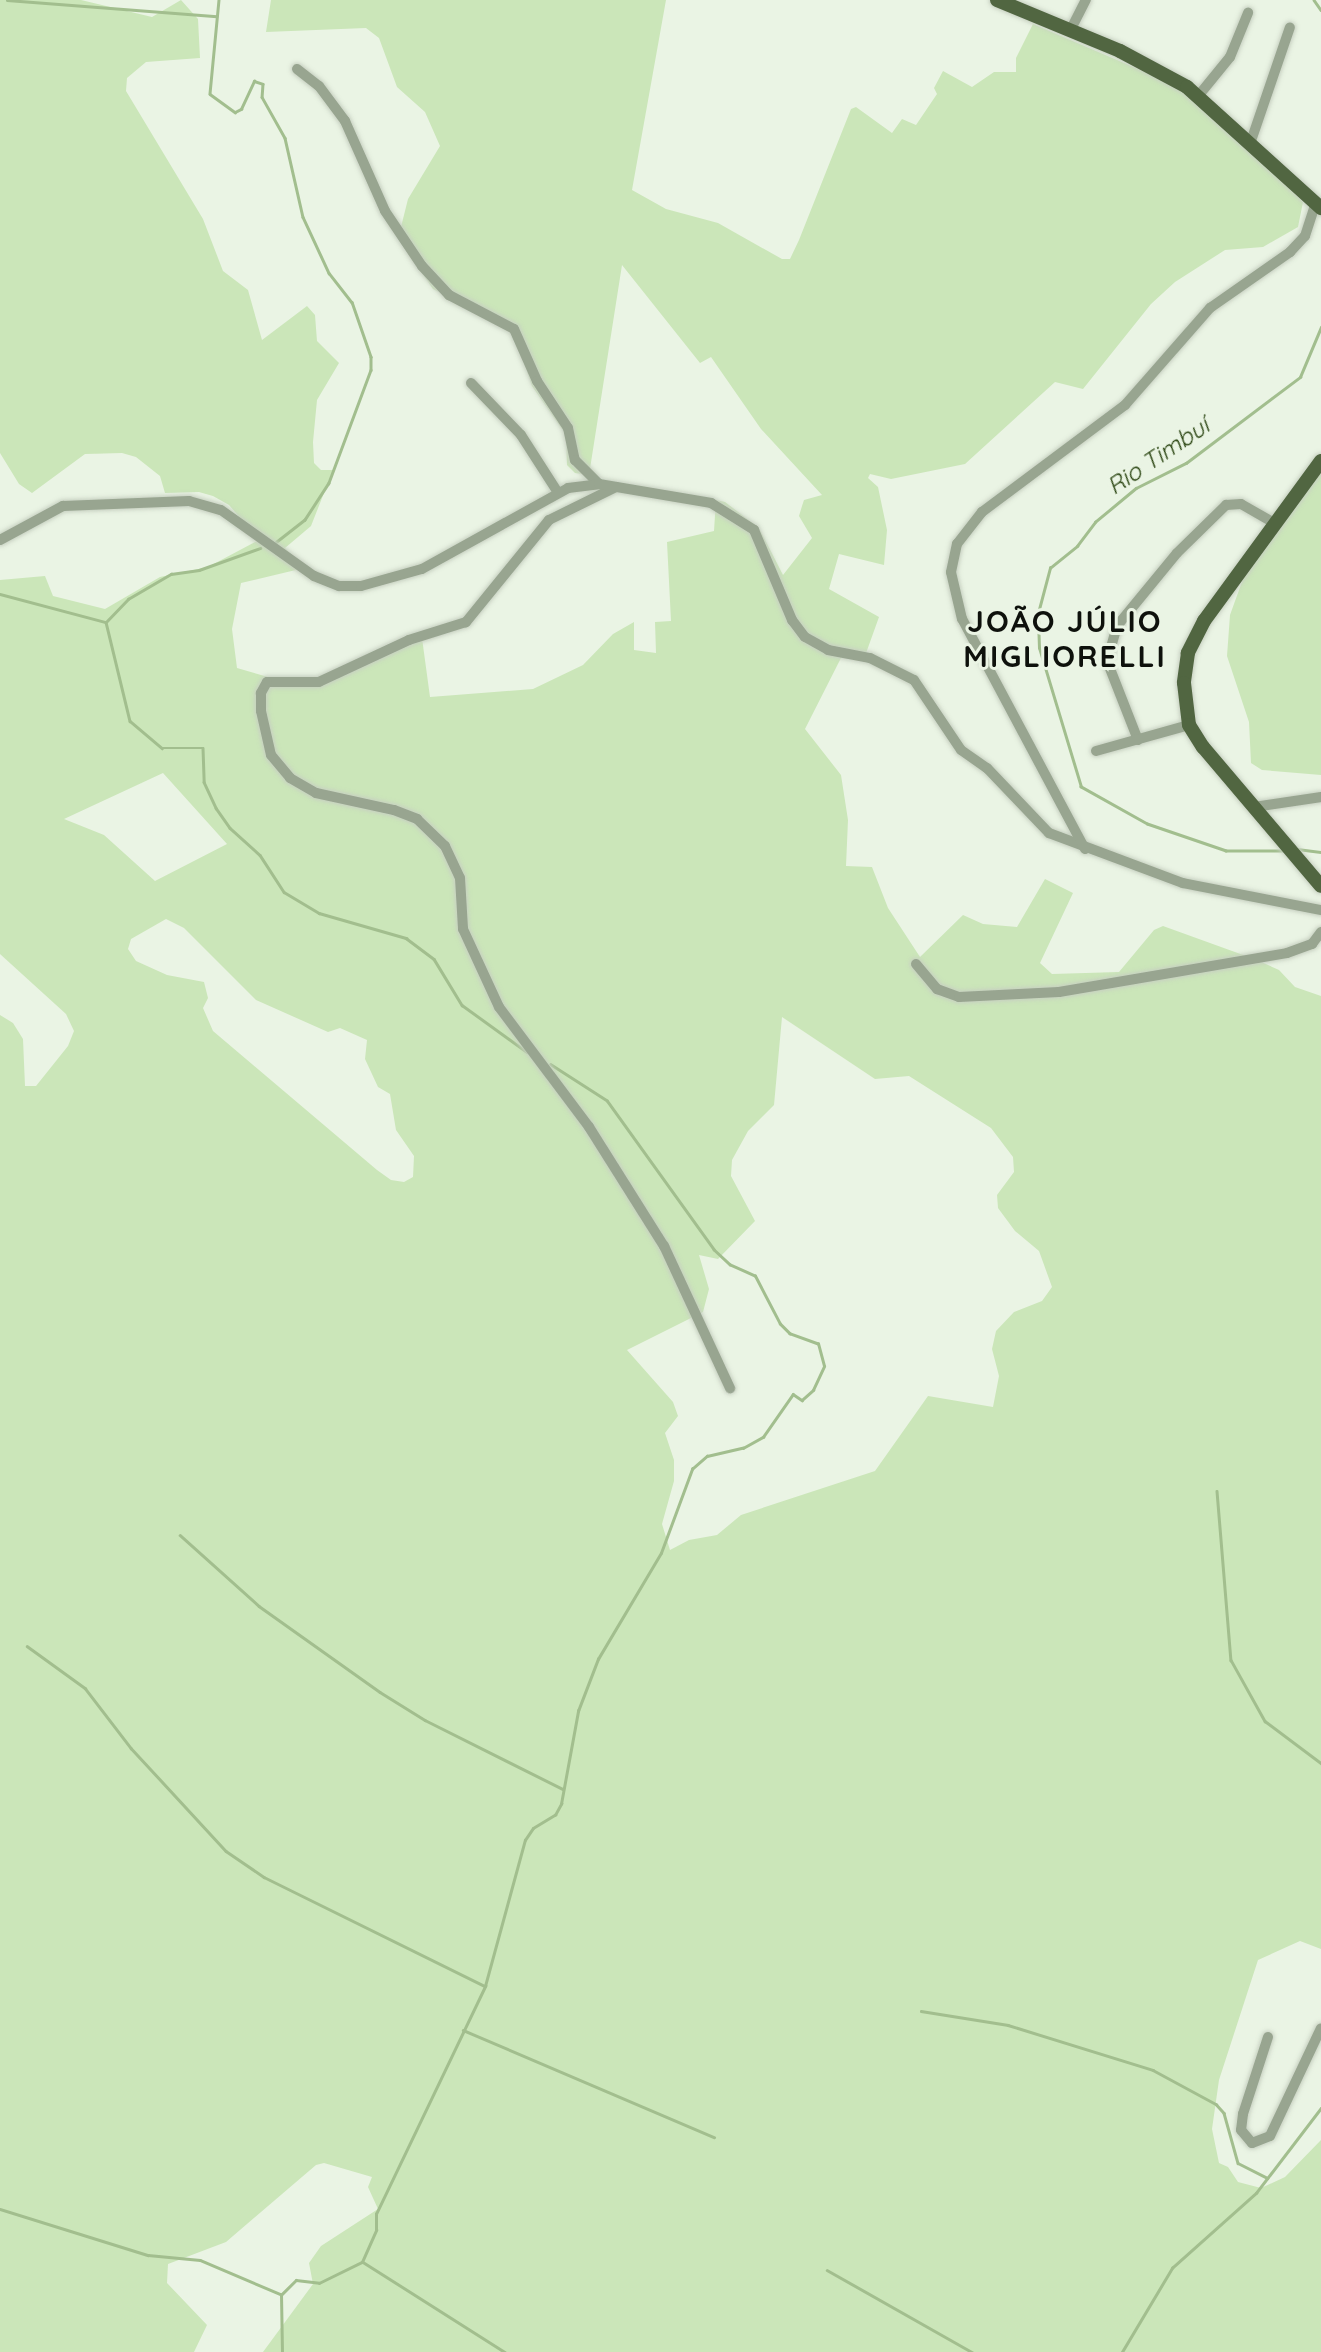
<!DOCTYPE html>
<html>
<head>
<meta charset="utf-8">
<style>
	body { margin:0 }
	#map { position:relative; width:1321px; height:2352px; overflow:hidden; background:#eaf4e4; font-family:Quicksand,sans-serif }
	div>[style] { position:absolute }
	[style*='--x'] { left:calc(var(--x)*1px); top:calc(var(--y)*1px); width:calc(var(--w)*1px); rotate:calc(var(--a)*1deg) }
	.green>* { inset:0; background:#cbe6b9 }
	.stream>* { height:2.5px; margin:-1.25px; padding:0 1.25px; transform-origin:1.25px; border-radius:1.25px; background:#a2be8e }
	.roads { filter:drop-shadow(0 0 2px #c7d0c1) drop-shadow(0 0 2px #c7d0c1) }
	.minor>* { height:10px; margin:-5px; padding:0 5px; transform-origin:5px; border-radius:5px; background:#98a590 }
	.major>* { height:14px; margin:-7px; padding:0 7px; transform-origin:7px; border-radius:7px; background:#516641 }
	span { translate:-50% -50%; white-space:nowrap; text-align:center; line-height:1.15; -webkit-text-stroke:6px #eaf4e4; paint-order:stroke }
	.water-label { font-size:24px; color:#28430f; font-style:italic }
	.district-label { font-size:30px; color:#0e110c; font-weight:700; letter-spacing:2px }
</style>
</head>
<body>
<div id="map">
	<div class="green">
		<div style="clip-path:polygon(evenodd,0 0,81px 0,152px 17px,181px 0,198px 19px,200px 58px,146px 62px,127px 78px,126px 91px,203px 219px,223px 271px,248px 290px,262px 340px,307px 306px,315px 315px,317px 341px,339px 363px,317px 400px,313px 442px,314px 463px,321px 470px,333px 470px,311px 526px,285px 548px,304px 568px,241px 583px,232px 629px,237px 668px,282px 681px,313px 679px,422px 638px,430px 697px,533px 689px,583px 665px,613px 634px,634px 622px,634px 650px,656px 653px,655px 622px,671px 621px,667px 542px,714px 531px,716px 500px,725px 502px,759px 528px,783px 575px,812px 538px,799px 516px,802px 506px,804px 500px,822px 495px,761px 429px,711px 357px,700px 363px,622px 265px,589px 475px,575px 473px,567px 465px,566px 435px,532px 386px,517px 342px,507px 328px,433px 289px,398px 239px,408px 199px,440px 146px,425px 112px,397px 87px,379px 38px,366px 28px,266px 32px,271px 0,666px 0,632px 190px,666px 209px,718px 223px,782px 259px,790px 259px,799px 240px,851px 109px,856px 107px,892px 133px,902px 119px,916px 125px,937px 94px,934px 88px,943px 71px,972px 87px,994px 72px,1016px 72px,1016px 58px,1033px 24px,1187px 90px,1303px 202px,1298px 227px,1263px 247px,1225px 250px,1175px 282px,1151px 304px,1083px 389px,1055px 382px,965px 464px,891px 479px,870px 474px,868px 478px,878px 487px,887px 530px,884px 565px,839px 554px,829px 589px,879px 617px,865px 656px,842px 656px,805px 729px,841px 775px,848px 820px,846px 866px,872px 867px,888px 908px,920px 957px,963px 915px,983px 924px,1017px 927px,1045px 879px,1073px 893px,1040px 963px,1052px 974px,1119px 972px,1154px 930px,1163px 926px,1257px 960px,1279px 970px,1295px 987px,1321px 996px,1321px 1949px,1300px 1941px,1258px 1960px,1219px 2080px,1212px 2129px,1219px 2163px,1228px 2167px,1238px 2182px,1261px 2188px,1285px 2177px,1321px 2140px,1321px 2352px,263px 2352px,313px 2284px,309px 2263px,321px 2246px,378px 2209px,368px 2187px,372px 2177px,324px 2163px,316px 2165px,226px 2242px,168px 2264px,167px 2283px,207px 2325px,194px 2352px,0 2352px,0 1015px,13px 1023px,23px 1039px,25px 1086px,36px 1086px,68px 1046px,74px 1031px,66px 1014px,0 954px,0 580px,45px 576px,53px 596px,105px 609px,160px 577px,208px 567px,259px 540px,229px 505px,213px 496px,199px 492px,165px 493px,160px 476px,136px 457px,122px 453px,85px 454px,32px 493px,19px 484px,0 453px,0 0,163px 773px,227px 844px,155px 881px,104px 835px,64px 819px,163px 773px,0 0,166px 919px,184px 928px,256px 1000px,328px 1032px,340px 1028px,367px 1040px,365px 1059px,378px 1087px,390px 1094px,396px 1130px,414px 1156px,413px 1177px,404px 1182px,391px 1180px,377px 1170px,213px 1031px,203px 1008px,208px 998px,204px 982px,167px 975px,136px 961px,128px 949px,131px 939px,166px 919px,0 0,782px 1017px,875px 1079px,909px 1076px,991px 1128px,1013px 1157px,1014px 1172px,997px 1195px,998px 1208px,1015px 1231px,1039px 1251px,1052px 1287px,1042px 1301px,1014px 1312px,996px 1331px,992px 1349px,999px 1376px,993px 1407px,928px 1396px,875px 1471px,741px 1515px,717px 1535px,689px 1540px,670px 1550px,662px 1524px,674px 1481px,674px 1460px,665px 1433px,678px 1416px,673px 1402px,627px 1350px,703px 1312px,709px 1289px,699px 1255px,718px 1259px,755px 1221px,731px 1176px,732px 1160px,748px 1131px,774px 1105px,782px 1017px)"></div>
		<div style="clip-path:polygon(1321px 468px,1321px 775px,1262px 770px,1251px 763px,1249px 722px,1227px 656px,1230px 615px,1248px 565px)"></div>
	</div>
	<div class="stream">
		<div style="--x:7;--y:0;--w:210;--a:4.4"></div>
		<div style="--x:219;--y:0;--w:94;--a:95.5"></div>
		<div style="--x:210;--y:94;--w:31;--a:36"></div>
		<div style="--x:235;--y:112;--w:7;--a:-27"></div>
		<div style="--x:241;--y:109;--w:31;--a:-65"></div>
		<div style="--x:254;--y:81;--w:9;--a:18"></div>
		<div style="--x:263;--y:84;--w:13;--a:94"></div>
		<div style="--x:262;--y:97;--w:47;--a:60.7"></div>
		<div style="--x:285;--y:138;--w:81;--a:77.2"></div>
		<div style="--x:303;--y:217;--w:62;--a:65.1"></div>
		<div style="--x:329;--y:273;--w:37;--a:52"></div>
		<div style="--x:352;--y:302;--w:58;--a:70.9"></div>
		<div style="--x:371;--y:357;--w:13;--a:90"></div>
		<div style="--x:371;--y:370;--w:121;--a:110.4"></div>
		<div style="--x:329;--y:483;--w:44;--a:123"></div>
		<div style="--x:305;--y:520;--w:36;--a:142"></div>
		<div style="--x:1314;--y:0;--w:12;--a:55"></div>
		<div style="--x:0;--y:594;--w:109;--a:14.9"></div>
		<div style="--x:106;--y:622;--w:102;--a:76.4"></div>
		<div style="--x:130;--y:721;--w:42;--a:40.2"></div>
		<div style="--x:162;--y:748;--w:41;--a:0"></div>
		<div style="--x:203;--y:748;--w:34;--a:88"></div>
		<div style="--x:204;--y:782;--w:29;--a:65"></div>
		<div style="--x:216;--y:808;--w:24;--a:55"></div>
		<div style="--x:230;--y:828;--w:40;--a:42"></div>
		<div style="--x:260;--y:855;--w:44;--a:57"></div>
		<div style="--x:284;--y:892;--w:41;--a:31"></div>
		<div style="--x:319;--y:913;--w:91;--a:16"></div>
		<div style="--x:406;--y:938;--w:35;--a:37"></div>
		<div style="--x:434;--y:959;--w:54;--a:58.7"></div>
		<div style="--x:462;--y:1005;--w:80;--a:35.9"></div>
		<div style="--x:106;--y:622;--w:32;--a:-46"></div>
		<div style="--x:128;--y:599;--w:50;--a:-30.2"></div>
		<div style="--x:171;--y:574;--w:28;--a:-8"></div>
		<div style="--x:199;--y:570;--w:65;--a:-19.8"></div>
		<div style="--x:1297;--y:849;--w:24;--a:7"></div>
		<div style="--x:1283;--y:851;--w:57;--a:180"></div>
		<div style="--x:1226;--y:851;--w:83;--a:-161.1"></div>
		<div style="--x:1147;--y:824;--w:76;--a:-150.7"></div>
		<div style="--x:1081;--y:787;--w:145;--a:-106.8"></div>
		<div style="--x:1039;--y:648;--w:35;--a:-92"></div>
		<div style="--x:1038;--y:613;--w:47;--a:-75.1"></div>
		<div style="--x:1050;--y:568;--w:35;--a:-39"></div>
		<div style="--x:1077;--y:546;--w:30;--a:-53"></div>
		<div style="--x:1095;--y:522;--w:53;--a:-39.7"></div>
		<div style="--x:1136;--y:488;--w:56;--a:-26.6"></div>
		<div style="--x:1186;--y:463;--w:143;--a:-37"></div>
		<div style="--x:1300;--y:377;--w:54;--a:-67.2"></div>
		<div style="--x:1217;--y:1491;--w:170;--a:85.3"></div>
		<div style="--x:1231;--y:1660;--w:70;--a:60.9"></div>
		<div style="--x:1265;--y:1721;--w:70;--a:36.9"></div>
		<div style="--x:180;--y:1535;--w:106;--a:41.9"></div>
		<div style="--x:259;--y:1606;--w:148;--a:35.4"></div>
		<div style="--x:380;--y:1692;--w:53;--a:31.9"></div>
		<div style="--x:425;--y:1720;--w:154;--a:26.6"></div>
		<div style="--x:27;--y:1646;--w:72;--a:35.9"></div>
		<div style="--x:85;--y:1688;--w:76;--a:52.5"></div>
		<div style="--x:131;--y:1748;--w:140;--a:47.3"></div>
		<div style="--x:226;--y:1851;--w:46;--a:34.4"></div>
		<div style="--x:264;--y:1877;--w:246;--a:26.3"></div>
		<div style="--x:921;--y:2011;--w:88;--a:9.1"></div>
		<div style="--x:1008;--y:2025;--w:152;--a:17.2"></div>
		<div style="--x:1153;--y:2070;--w:72;--a:28.4"></div>
		<div style="--x:1216;--y:2104;--w:12;--a:48"></div>
		<div style="--x:1224;--y:2113;--w:52;--a:74.4"></div>
		<div style="--x:1238;--y:2163;--w:33;--a:27"></div>
		<div style="--x:463;--y:2030;--w:273;--a:23.1"></div>
		<div style="--x:0;--y:2209;--w:155;--a:17.3"></div>
		<div style="--x:148;--y:2255;--w:52;--a:5.5"></div>
		<div style="--x:200;--y:2260;--w:87;--a:23"></div>
		<div style="--x:363;--y:2262;--w:168;--a:32.4"></div>
		<div style="--x:827;--y:2270;--w:167;--a:29.5"></div>
		<div style="--x:282;--y:2352;--w:57;--a:-91"></div>
		<div style="--x:281;--y:2295;--w:21;--a:-45"></div>
		<div style="--x:296;--y:2280;--w:23;--a:7"></div>
		<div style="--x:319;--y:2283;--w:48;--a:-26"></div>
		<div style="--x:362;--y:2262;--w:35;--a:-66"></div>
		<div style="--x:376;--y:2230;--w:16;--a:-90"></div>
		<div style="--x:376;--y:2214;--w:253;--a:-64.4"></div>
		<div style="--x:485;--y:1986;--w:151;--a:-74.7"></div>
		<div style="--x:525;--y:1840;--w:14;--a:-56"></div>
		<div style="--x:533;--y:1828;--w:26;--a:-31"></div>
		<div style="--x:555;--y:1815;--w:13;--a:-61"></div>
		<div style="--x:561;--y:1804;--w:95;--a:-79.6"></div>
		<div style="--x:578;--y:1711;--w:56;--a:-69"></div>
		<div style="--x:598;--y:1659;--w:123;--a:-59.3"></div>
		<div style="--x:661;--y:1553;--w:90;--a:-69.7"></div>
		<div style="--x:692;--y:1469;--w:20;--a:-41"></div>
		<div style="--x:707;--y:1456;--w:37;--a:-13"></div>
		<div style="--x:743;--y:1448;--w:23;--a:-29"></div>
		<div style="--x:763;--y:1437;--w:52;--a:-55.1"></div>
		<div style="--x:793;--y:1394;--w:11;--a:34"></div>
		<div style="--x:802;--y:1400;--w:15;--a:-42"></div>
		<div style="--x:813;--y:1390;--w:26;--a:-65"></div>
		<div style="--x:824;--y:1366;--w:23;--a:-105"></div>
		<div style="--x:818;--y:1344;--w:30;--a:-160"></div>
		<div style="--x:790;--y:1334;--w:14;--a:-135"></div>
		<div style="--x:780;--y:1324;--w:54;--a:-117.5"></div>
		<div style="--x:755;--y:1276;--w:27;--a:-156"></div>
		<div style="--x:730;--y:1265;--w:22;--a:-137"></div>
		<div style="--x:714;--y:1250;--w:183;--a:-125.7"></div>
		<div style="--x:607;--y:1101;--w:67;--a:-147.3"></div>
		<div style="--x:1122;--y:2352;--w:98;--a:-59.2"></div>
		<div style="--x:1172;--y:2268;--w:113;--a:-41.8"></div>
		<div style="--x:1256;--y:2193;--w:107;--a:-52.6"></div>
	</div>
	<div class="roads">
		<div class="minor">
			<div style="--x:1071;--y:29;--w:33;--a:-63"></div>
			<div style="--x:297;--y:69;--w:28;--a:38"></div>
			<div style="--x:319;--y:86;--w:44;--a:53.4"></div>
			<div style="--x:345;--y:121;--w:98;--a:66"></div>
			<div style="--x:385;--y:211;--w:66;--a:56.1"></div>
			<div style="--x:422;--y:266;--w:40;--a:47"></div>
			<div style="--x:449;--y:295;--w:73;--a:27.6"></div>
			<div style="--x:514;--y:329;--w:57;--a:66.1"></div>
			<div style="--x:537;--y:381;--w:56;--a:56.6"></div>
			<div style="--x:568;--y:428;--w:33;--a:78"></div>
			<div style="--x:575;--y:460;--w:34;--a:45"></div>
			<div style="--x:1199;--y:95;--w:49;--a:-50.8"></div>
			<div style="--x:1230;--y:57;--w:48;--a:-67.8"></div>
			<div style="--x:1251;--y:141;--w:120;--a:-71.1"></div>
			<div style="--x:471;--y:383;--w:72;--a:46.1"></div>
			<div style="--x:521;--y:435;--w:67;--a:57.3"></div>
			<div style="--x:616;--y:487;--w:75;--a:153.8"></div>
			<div style="--x:549;--y:520;--w:132;--a:129.1"></div>
			<div style="--x:466;--y:622;--w:60;--a:162.5"></div>
			<div style="--x:409;--y:640;--w:99;--a:155"></div>
			<div style="--x:319;--y:682;--w:52;--a:180"></div>
			<div style="--x:267;--y:682;--w:13;--a:119"></div>
			<div style="--x:261;--y:693;--w:18;--a:90"></div>
			<div style="--x:261;--y:711;--w:45;--a:77.2"></div>
			<div style="--x:271;--y:755;--w:30;--a:50"></div>
			<div style="--x:290;--y:778;--w:30;--a:30"></div>
			<div style="--x:316;--y:793;--w:80;--a:12.3"></div>
			<div style="--x:394;--y:810;--w:25;--a:21"></div>
			<div style="--x:417;--y:819;--w:39;--a:44"></div>
			<div style="--x:445;--y:846;--w:35;--a:65"></div>
			<div style="--x:460;--y:878;--w:51;--a:86.6"></div>
			<div style="--x:463;--y:929;--w:86;--a:65.2"></div>
			<div style="--x:499;--y:1007;--w:150;--a:53.1"></div>
			<div style="--x:589;--y:1127;--w:141;--a:57.8"></div>
			<div style="--x:664;--y:1246;--w:157;--a:65.1"></div>
			<div style="--x:0;--y:540;--w:72;--a:-28.4"></div>
			<div style="--x:63;--y:506;--w:126;--a:-2.3"></div>
			<div style="--x:189;--y:501;--w:33;--a:16"></div>
			<div style="--x:221;--y:510;--w:114;--a:35.4"></div>
			<div style="--x:314;--y:576;--w:27;--a:22"></div>
			<div style="--x:339;--y:586;--w:22;--a:0"></div>
			<div style="--x:361;--y:586;--w:63;--a:-15.6"></div>
			<div style="--x:422;--y:569;--w:167;--a:-29"></div>
			<div style="--x:568;--y:488;--w:31;--a:-7"></div>
			<div style="--x:599;--y:484;--w:114;--a:9.6"></div>
			<div style="--x:711;--y:503;--w:51;--a:32.1"></div>
			<div style="--x:754;--y:530;--w:98;--a:67.1"></div>
			<div style="--x:792;--y:620;--w:21;--a:53"></div>
			<div style="--x:805;--y:637;--w:26;--a:29"></div>
			<div style="--x:828;--y:650;--w:43;--a:10.8"></div>
			<div style="--x:870;--y:658;--w:49;--a:26.6"></div>
			<div style="--x:914;--y:680;--w:84;--a:56.1"></div>
			<div style="--x:961;--y:750;--w:32;--a:35"></div>
			<div style="--x:987;--y:768;--w:90;--a:46.4"></div>
			<div style="--x:1049;--y:833;--w:143;--a:20.5"></div>
			<div style="--x:1183;--y:883;--w:141;--a:11.1"></div>
			<div style="--x:1138;--y:740;--w:85;--a:-111.4"></div>
			<div style="--x:1107;--y:661;--w:36;--a:-74"></div>
			<div style="--x:1117;--y:626;--w:94;--a:-50.6"></div>
			<div style="--x:1177;--y:553;--w:69;--a:-44.4"></div>
			<div style="--x:1226;--y:505;--w:15;--a:-4"></div>
			<div style="--x:1241;--y:504;--w:40;--a:29.7"></div>
			<div style="--x:1096;--y:751;--w:97;--a:-15.6"></div>
			<div style="--x:1254;--y:807;--w:68;--a:-8.5"></div>
			<div style="--x:1085;--y:849;--w:261;--a:-118.1"></div>
			<div style="--x:962;--y:619;--w:48;--a:-103.2"></div>
			<div style="--x:951;--y:572;--w:29;--a:-78"></div>
			<div style="--x:957;--y:544;--w:41;--a:-52"></div>
			<div style="--x:982;--y:512;--w:179;--a:-36.8"></div>
			<div style="--x:1125;--y:405;--w:129;--a:-48.8"></div>
			<div style="--x:1210;--y:308;--w:98;--a:-35"></div>
			<div style="--x:1290;--y:252;--w:22;--a:-47"></div>
			<div style="--x:1305;--y:236;--w:35;--a:-72"></div>
			<div style="--x:916;--y:964;--w:33;--a:50"></div>
			<div style="--x:937;--y:989;--w:23;--a:20"></div>
			<div style="--x:959;--y:997;--w:100;--a:-2.9"></div>
			<div style="--x:1059;--y:992;--w:231;--a:-9.7"></div>
			<div style="--x:1287;--y:953;--w:27;--a:-20"></div>
			<div style="--x:1312;--y:944;--w:15;--a:-53"></div>
			<div style="--x:1268;--y:2037;--w:81;--a:108"></div>
			<div style="--x:1243;--y:2114;--w:16;--a:97"></div>
			<div style="--x:1241;--y:2130;--w:17;--a:50"></div>
			<div style="--x:1252;--y:2143;--w:19;--a:-21"></div>
			<div style="--x:1270;--y:2136;--w:119;--a:-64.7"></div>
		</div>
		<div class="major">
			<div style="--x:997;--y:0;--w:133;--a:22.5"></div>
			<div style="--x:1120;--y:51;--w:76;--a:28.2"></div>
			<div style="--x:1187;--y:87;--w:181;--a:42.1"></div>
			<div style="--x:1321;--y:461;--w:198;--a:126.2"></div>
			<div style="--x:1204;--y:621;--w:36;--a:117"></div>
			<div style="--x:1188;--y:653;--w:30;--a:98"></div>
			<div style="--x:1184;--y:683;--w:42;--a:83.2"></div>
			<div style="--x:1189;--y:725;--w:26;--a:58"></div>
			<div style="--x:1203;--y:747;--w:182;--a:49.7"></div>
		</div>
	</div>
	<div class="water-label">
		<span style="left:1158px;top:456px;rotate:-34deg">Rio Timbuí</span>
	</div>
	<div class="district-label">
		<span style="left:1065px;top:638px">JOÃO JÚLIO<br>MIGLIORELLI</span>
	</div>
</div>
</body>
</html>
